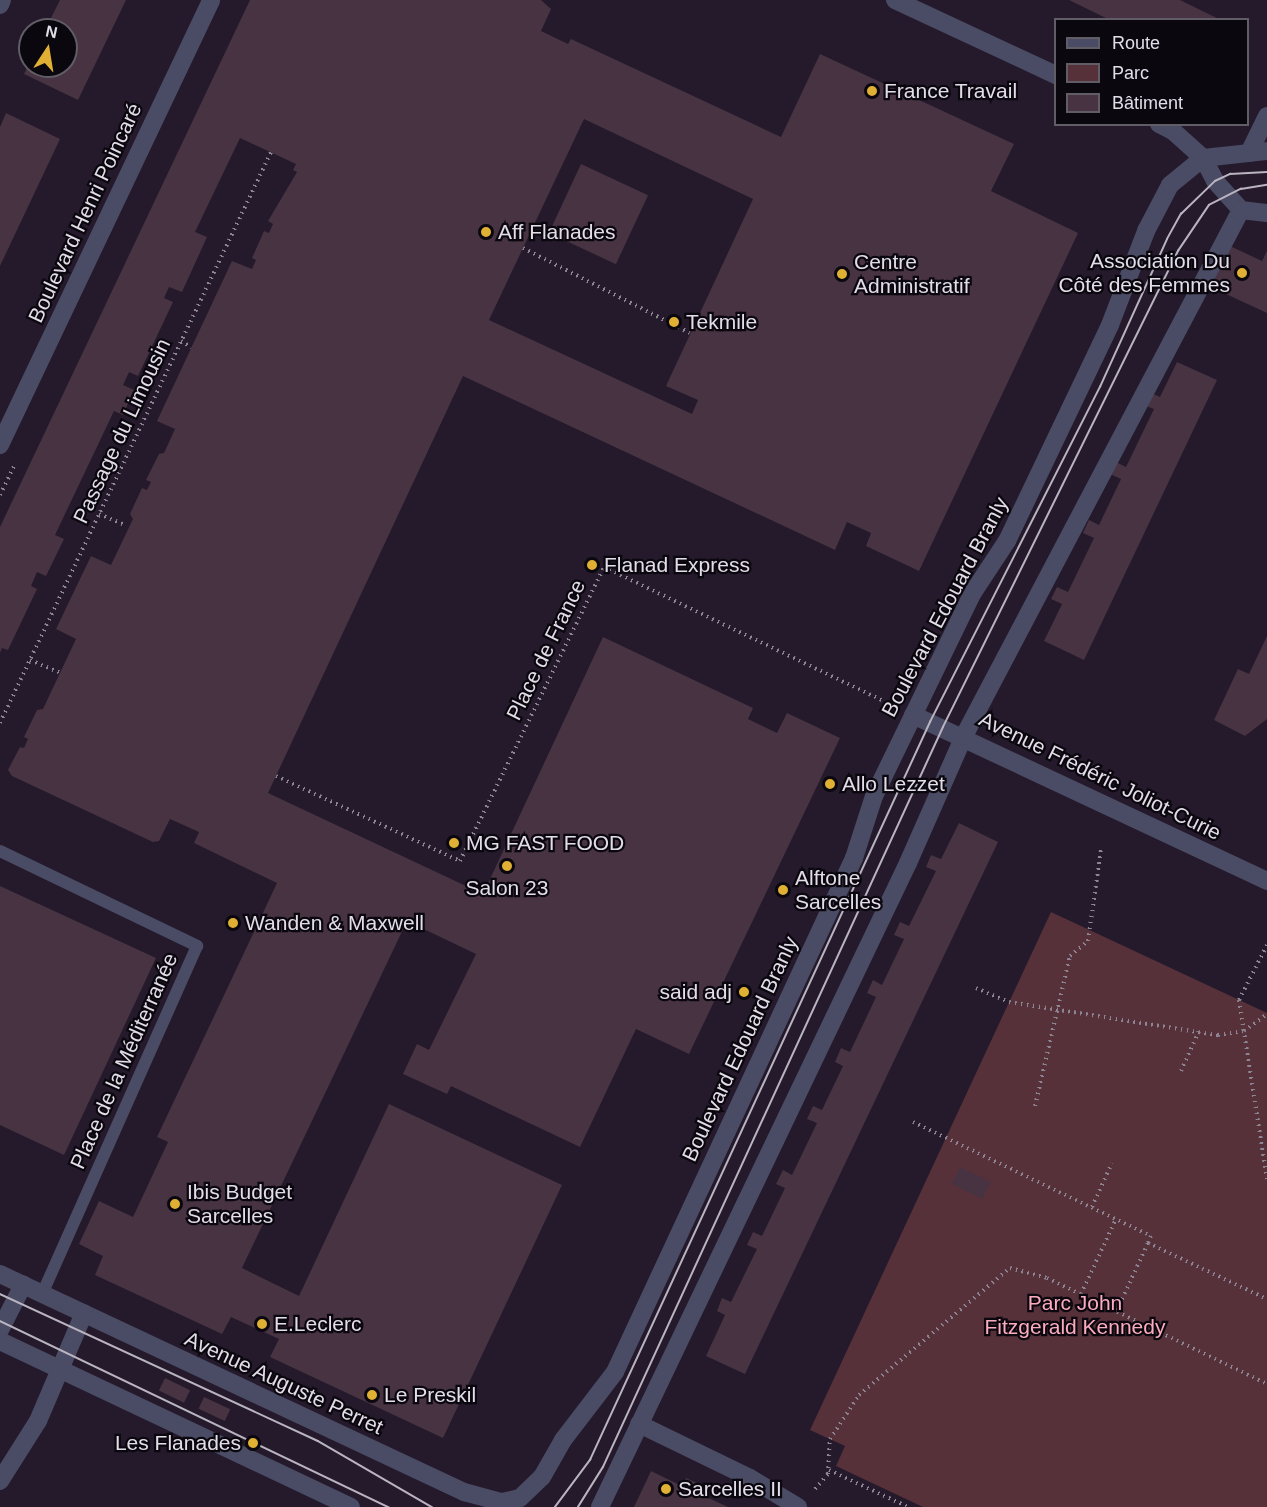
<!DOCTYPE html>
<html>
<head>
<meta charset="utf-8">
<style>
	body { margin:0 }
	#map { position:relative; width:1267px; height:1507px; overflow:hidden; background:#241a2b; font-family:Helvetica,sans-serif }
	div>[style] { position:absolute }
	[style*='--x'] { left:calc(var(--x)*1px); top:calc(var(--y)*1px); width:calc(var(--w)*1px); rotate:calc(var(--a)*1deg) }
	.green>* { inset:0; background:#56313a }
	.building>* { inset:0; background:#473341; transform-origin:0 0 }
	.path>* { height:4px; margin-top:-2px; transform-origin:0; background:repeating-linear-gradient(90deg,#8d8593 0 1.5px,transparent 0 6px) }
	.service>* { height:12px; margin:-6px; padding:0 6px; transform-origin:6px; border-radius:6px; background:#4a4b64 }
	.minor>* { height:18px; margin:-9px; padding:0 9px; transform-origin:9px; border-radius:9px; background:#4a4b64 }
	.tram>* { height:1.5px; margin:-0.75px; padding:0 0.75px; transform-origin:0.75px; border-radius:0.75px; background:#bab4c1 }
	.dots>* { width:16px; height:16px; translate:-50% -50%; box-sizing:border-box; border:3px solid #0b070e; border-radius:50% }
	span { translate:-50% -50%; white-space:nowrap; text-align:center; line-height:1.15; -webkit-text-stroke:4.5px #0b070e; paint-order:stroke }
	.poi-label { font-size:21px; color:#e3dde9 }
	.left { translate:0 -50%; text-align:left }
	.right { translate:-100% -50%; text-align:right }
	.street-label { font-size:21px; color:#e3dde9 }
	.park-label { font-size:21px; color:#fcacbe }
	.legend { position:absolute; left:1054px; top:18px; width:195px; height:108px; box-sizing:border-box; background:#0b070e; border:2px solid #615d66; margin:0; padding:8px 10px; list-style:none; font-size:18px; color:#e3dde9 }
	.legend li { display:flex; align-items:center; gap:12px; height:30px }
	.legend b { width:30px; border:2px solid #615d66 }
	.north { position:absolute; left:18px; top:18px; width:60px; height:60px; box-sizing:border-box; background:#0b070e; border:2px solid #615d66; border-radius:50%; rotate:12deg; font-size:16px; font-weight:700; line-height:24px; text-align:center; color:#e3dde9 }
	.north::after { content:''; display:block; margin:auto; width:21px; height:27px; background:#dfb034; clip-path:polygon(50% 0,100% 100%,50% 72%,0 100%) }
</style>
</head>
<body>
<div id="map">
	<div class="green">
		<div style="clip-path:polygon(1051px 912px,1267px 1013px,1267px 1507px,923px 1507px,836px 1466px,845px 1446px,810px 1430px)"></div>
	</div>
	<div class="building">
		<div style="clip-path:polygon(60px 0,126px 0,78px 100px,24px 74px,30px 62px,30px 66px,66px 66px,66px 30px,45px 30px)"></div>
		<div style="clip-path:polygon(evenodd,250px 0,541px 0,551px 9px,541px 31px,568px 44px,571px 39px,781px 137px,820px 54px,1014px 144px,991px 191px,1078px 233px,919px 571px,866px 546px,871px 533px,847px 522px,835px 550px,463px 376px,268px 793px,483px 894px,603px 637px,753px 708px,748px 719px,777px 733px,787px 713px,840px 738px,689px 1054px,636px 1029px,580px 1147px,451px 1086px,447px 1094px,403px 1074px,417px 1044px,429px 1050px,476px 954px,407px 921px,242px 1268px,299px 1296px,389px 1104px,562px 1185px,443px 1438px,270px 1357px,279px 1339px,231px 1317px,222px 1334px,95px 1275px,103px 1256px,79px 1244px,99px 1201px,133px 1217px,168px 1142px,157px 1137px,277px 883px,194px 843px,199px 832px,170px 819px,159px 841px,153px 842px,12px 776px,8px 770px,20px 747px,24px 748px,28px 739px,24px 737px,37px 710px,43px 709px,76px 639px,56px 629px,91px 556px,111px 565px,133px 519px,130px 514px,142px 488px,147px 490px,151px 482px,146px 480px,159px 454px,164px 453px,175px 429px,157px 421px,232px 261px,252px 269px,256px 260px,252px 258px,264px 231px,269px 233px,273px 224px,268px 221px,297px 172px,293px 170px,296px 164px,240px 138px,195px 232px,207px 237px,182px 292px,169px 287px,164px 298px,173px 302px,138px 376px,129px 372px,123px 385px,134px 390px,123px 415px,114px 411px,55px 535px,64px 539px,46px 576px,37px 572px,31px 586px,37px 589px,8px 650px,2px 648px,0 653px,0 527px,250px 0,584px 119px,753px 199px,666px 386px,698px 400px,692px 414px,489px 320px,584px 119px)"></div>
		<div style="clip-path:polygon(1069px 0,1180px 0,1221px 20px,1110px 20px)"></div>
		<div style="clip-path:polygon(6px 113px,60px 139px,0 266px,0 127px)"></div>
		<div style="left:581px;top:164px;width:74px;height:76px;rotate:25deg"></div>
		<div style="clip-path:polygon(1230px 246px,1262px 261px,1267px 251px,1267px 313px,1211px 287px)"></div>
		<div style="clip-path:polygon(1177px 362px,1217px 380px,1084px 660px,1044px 641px,1062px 604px,1051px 599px,1057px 587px,1068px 592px,1094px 538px,1083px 533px,1089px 520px,1099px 525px,1121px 479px,1110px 474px,1116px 462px,1126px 467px,1154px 409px,1143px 405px,1149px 392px,1160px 397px)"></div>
		<div style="clip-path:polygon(1267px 636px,1267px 719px,1245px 736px,1214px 720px,1238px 669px,1249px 674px)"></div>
		<div style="clip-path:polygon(959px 823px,998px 842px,745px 1374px,706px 1356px,725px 1315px,717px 1311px,722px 1298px,731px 1302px,757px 1249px,747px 1245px,753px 1232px,762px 1236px,785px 1188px,776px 1184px,783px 1170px,792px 1175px,817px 1123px,807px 1119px,813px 1106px,822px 1110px,843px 1066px,835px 1062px,841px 1048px,850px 1052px,876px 997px,867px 993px,873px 980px,882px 985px,904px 939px,894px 935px,900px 922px,909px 926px,936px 871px,926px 867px,931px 855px,941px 859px)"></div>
		<div style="clip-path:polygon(0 886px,156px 958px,64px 1155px,0 1125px)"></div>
		<div style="left:960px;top:1167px;width:34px;height:19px;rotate:26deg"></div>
		<div style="left:165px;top:1378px;width:28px;height:14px;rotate:26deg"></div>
		<div style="left:204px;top:1397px;width:29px;height:13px;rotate:25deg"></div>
		<div style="clip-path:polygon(651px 1471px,682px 1486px,686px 1478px,699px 1484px,696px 1492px,728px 1507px,634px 1507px)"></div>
	</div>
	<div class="path">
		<div style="--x:523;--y:248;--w:187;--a:27"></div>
		<div style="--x:181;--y:341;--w:12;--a:31"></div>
		<div style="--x:0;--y:495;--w:32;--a:-64"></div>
		<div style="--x:99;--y:514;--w:28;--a:23"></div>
		<div style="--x:30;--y:660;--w:33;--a:23"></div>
		<div style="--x:0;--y:723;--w:632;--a:-64.61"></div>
		<div style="--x:276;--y:776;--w:203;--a:24.8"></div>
		<div style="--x:460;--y:861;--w:327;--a:-63.9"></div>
		<div style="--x:604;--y:567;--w:317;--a:25.6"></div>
		<div style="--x:1267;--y:945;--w:62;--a:117"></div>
		<div style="--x:1239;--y:1000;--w:181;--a:81.1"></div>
		<div style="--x:976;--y:988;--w:36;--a:23"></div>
		<div style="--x:1009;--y:1002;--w:212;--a:9"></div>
		<div style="--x:1218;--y:1035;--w:26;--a:-9"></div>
		<div style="--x:1244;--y:1031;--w:29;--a:-36"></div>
		<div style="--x:1181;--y:1071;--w:44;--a:-65.8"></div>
		<div style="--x:1035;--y:1106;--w:154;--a:-76.9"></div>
		<div style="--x:1070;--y:956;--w:23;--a:-40"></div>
		<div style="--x:1088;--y:941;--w:92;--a:-81.9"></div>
		<div style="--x:913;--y:1122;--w:264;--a:25.6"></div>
		<div style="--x:1151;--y:1236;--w:8;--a:113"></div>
		<div style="--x:1148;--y:1243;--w:132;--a:25.2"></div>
		<div style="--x:1092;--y:1207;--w:48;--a:-65.6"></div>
		<div style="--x:1081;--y:1294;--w:83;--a:-65"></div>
		<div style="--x:1117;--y:1310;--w:74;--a:-65.2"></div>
		<div style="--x:829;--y:1470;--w:87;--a:25.1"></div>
		<div style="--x:815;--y:1489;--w:20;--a:-49"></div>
		<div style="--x:828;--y:1474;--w:35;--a:-87"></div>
		<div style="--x:830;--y:1439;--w:53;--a:-56.6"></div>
		<div style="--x:859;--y:1395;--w:197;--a:-40.1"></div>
		<div style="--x:1010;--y:1268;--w:38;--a:15"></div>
		<div style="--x:1047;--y:1278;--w:244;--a:25.7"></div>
	</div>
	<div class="service">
		<div style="--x:0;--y:851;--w:219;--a:25.7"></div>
		<div style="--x:197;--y:946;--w:381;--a:114"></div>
	</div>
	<div class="minor">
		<div style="--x:895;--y:0;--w:178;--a:25"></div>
		<div style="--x:0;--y:5;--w:5;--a:-68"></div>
		<div style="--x:1159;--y:124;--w:16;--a:27"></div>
		<div style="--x:1173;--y:131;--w:40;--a:42"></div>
		<div style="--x:1203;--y:158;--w:26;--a:62"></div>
		<div style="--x:1215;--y:181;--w:39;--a:48"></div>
		<div style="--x:1241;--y:210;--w:26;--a:7"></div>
		<div style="--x:1249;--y:153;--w:41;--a:-64.1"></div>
		<div style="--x:1203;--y:158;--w:64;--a:-6.2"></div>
		<div style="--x:0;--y:445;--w:492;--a:-64.6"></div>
		<div style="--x:913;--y:715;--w:391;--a:25.1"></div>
		<div style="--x:0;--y:1274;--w:513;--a:25.17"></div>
		<div style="--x:464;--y:1492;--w:39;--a:15"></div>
		<div style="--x:502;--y:1502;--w:18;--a:-13"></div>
		<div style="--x:0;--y:1330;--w:51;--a:-62.9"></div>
		<div style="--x:0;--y:1341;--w:388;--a:25.3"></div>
		<div style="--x:639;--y:1424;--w:123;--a:25.9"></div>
		<div style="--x:750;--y:1478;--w:56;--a:31.1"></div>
		<div style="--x:0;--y:1481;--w:71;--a:-57.7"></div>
		<div style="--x:38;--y:1421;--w:117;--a:-66.9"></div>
		<div style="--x:520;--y:1498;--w:30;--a:-44"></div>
		<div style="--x:542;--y:1477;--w:43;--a:-60.4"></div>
		<div style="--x:563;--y:1440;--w:86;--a:-52.6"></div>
		<div style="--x:615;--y:1372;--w:567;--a:-65.06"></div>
		<div style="--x:854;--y:858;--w:65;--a:-72.1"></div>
		<div style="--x:874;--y:796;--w:225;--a:-64.1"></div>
		<div style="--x:972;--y:594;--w:64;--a:-56.6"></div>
		<div style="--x:1007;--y:541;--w:239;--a:-64.5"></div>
		<div style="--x:1110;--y:325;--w:101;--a:-69"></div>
		<div style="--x:1146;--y:231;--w:52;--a:-62.4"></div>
		<div style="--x:1170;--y:185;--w:43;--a:-39.3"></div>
		<div style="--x:600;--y:1507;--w:714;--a:-64.44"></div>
		<div style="--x:908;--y:863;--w:139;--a:-66.2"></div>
		<div style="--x:964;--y:736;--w:594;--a:-62.23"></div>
	</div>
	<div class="tram">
		<div style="--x:0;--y:1294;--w:350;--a:24.8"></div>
		<div style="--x:318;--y:1441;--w:132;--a:30.1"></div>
		<div style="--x:0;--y:1321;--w:431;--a:25.6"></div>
		<div style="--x:555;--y:1507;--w:59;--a:-53.3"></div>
		<div style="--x:590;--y:1460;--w:813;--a:-65.26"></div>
		<div style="--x:930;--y:722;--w:376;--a:-63.1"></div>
		<div style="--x:1100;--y:387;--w:162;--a:-65.6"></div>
		<div style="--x:1167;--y:239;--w:29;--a:-61"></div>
		<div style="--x:1181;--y:214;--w:47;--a:-44.1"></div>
		<div style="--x:1215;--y:181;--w:17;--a:-25"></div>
		<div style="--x:1230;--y:174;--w:37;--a:-3"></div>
		<div style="--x:578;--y:1507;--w:47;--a:-58"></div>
		<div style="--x:603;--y:1467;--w:814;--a:-65.32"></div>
		<div style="--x:943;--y:727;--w:531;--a:-63.72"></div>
		<div style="--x:1178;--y:251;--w:55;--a:-56"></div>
		<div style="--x:1209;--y:205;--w:36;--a:-27"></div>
		<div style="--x:1241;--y:189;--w:26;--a:-9"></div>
	</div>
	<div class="dots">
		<div style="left:872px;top:91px;background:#dfb034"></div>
		<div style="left:486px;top:232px;background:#dfb034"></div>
		<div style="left:1242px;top:273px;background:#dfb034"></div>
		<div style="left:842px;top:274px;background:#dfb034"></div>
		<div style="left:674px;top:322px;background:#dfb034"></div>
		<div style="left:592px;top:565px;background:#dfb034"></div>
		<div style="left:830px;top:784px;background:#dfb034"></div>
		<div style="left:454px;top:843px;background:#dfb034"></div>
		<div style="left:507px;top:866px;background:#dfb034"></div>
		<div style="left:783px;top:890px;background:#dfb034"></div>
		<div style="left:233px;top:923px;background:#dfb034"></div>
		<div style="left:744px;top:992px;background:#dfb034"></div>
		<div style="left:175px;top:1204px;background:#dfb034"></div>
		<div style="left:262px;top:1324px;background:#dfb034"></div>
		<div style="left:372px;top:1395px;background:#dfb034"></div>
		<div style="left:253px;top:1443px;background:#dfb034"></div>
		<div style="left:666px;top:1489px;background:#dfb034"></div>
	</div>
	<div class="poi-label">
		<span class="left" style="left:884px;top:91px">France Travail</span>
		<span class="left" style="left:498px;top:232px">Aff Flanades</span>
		<span class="right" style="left:1230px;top:273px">Association Du<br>Côté des Femmes</span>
		<span class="left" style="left:854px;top:274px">Centre<br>Administratif</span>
		<span class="left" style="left:686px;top:322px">Tekmile</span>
		<span class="left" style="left:604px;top:565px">Flanad Express</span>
		<span class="left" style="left:842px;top:784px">Allo Lezzet</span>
		<span class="left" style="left:466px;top:843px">MG FAST FOOD</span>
		<span class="left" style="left:795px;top:890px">Alftone<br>Sarcelles</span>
		<span style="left:507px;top:888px">Salon 23</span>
		<span class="left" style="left:245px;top:923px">Wanden &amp; Maxwell</span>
		<span class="right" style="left:732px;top:992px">said adj</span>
		<span class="left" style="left:187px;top:1204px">Ibis Budget<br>Sarcelles</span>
		<span class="left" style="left:274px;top:1324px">E.Leclerc</span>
		<span class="left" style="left:384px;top:1395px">Le Preskil</span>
		<span class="right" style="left:241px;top:1443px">Les Flanades</span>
		<span class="left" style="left:678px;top:1489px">Sarcelles II</span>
	</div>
	<div class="street-label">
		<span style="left:85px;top:213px;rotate:-65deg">Boulevard Henri Poincaré</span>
		<span style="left:122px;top:431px;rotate:-65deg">Passage du Limousin</span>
		<span style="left:945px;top:607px;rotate:-62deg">Boulevard Edouard Branly</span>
		<span style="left:546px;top:650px;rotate:-64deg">Place de France</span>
		<span style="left:1100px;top:776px;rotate:26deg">Avenue Frédéric Joliot-Curie</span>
		<span style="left:740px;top:1049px;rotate:-65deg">Boulevard Edouard Branly</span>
		<span style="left:124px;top:1061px;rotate:-66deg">Place de la Méditerranée</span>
		<span style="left:284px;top:1383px;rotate:25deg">Avenue Auguste Perret</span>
	</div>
	<div class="park-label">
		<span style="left:1075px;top:1315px">Parc John<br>Fitzgerald Kennedy</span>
	</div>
	<ul class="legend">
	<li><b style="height:8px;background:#4a4b64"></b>Route</li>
	<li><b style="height:16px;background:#56313a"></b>Parc</li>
	<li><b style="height:16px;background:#473341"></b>Bâtiment</li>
	</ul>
	<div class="north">N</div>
</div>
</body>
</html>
